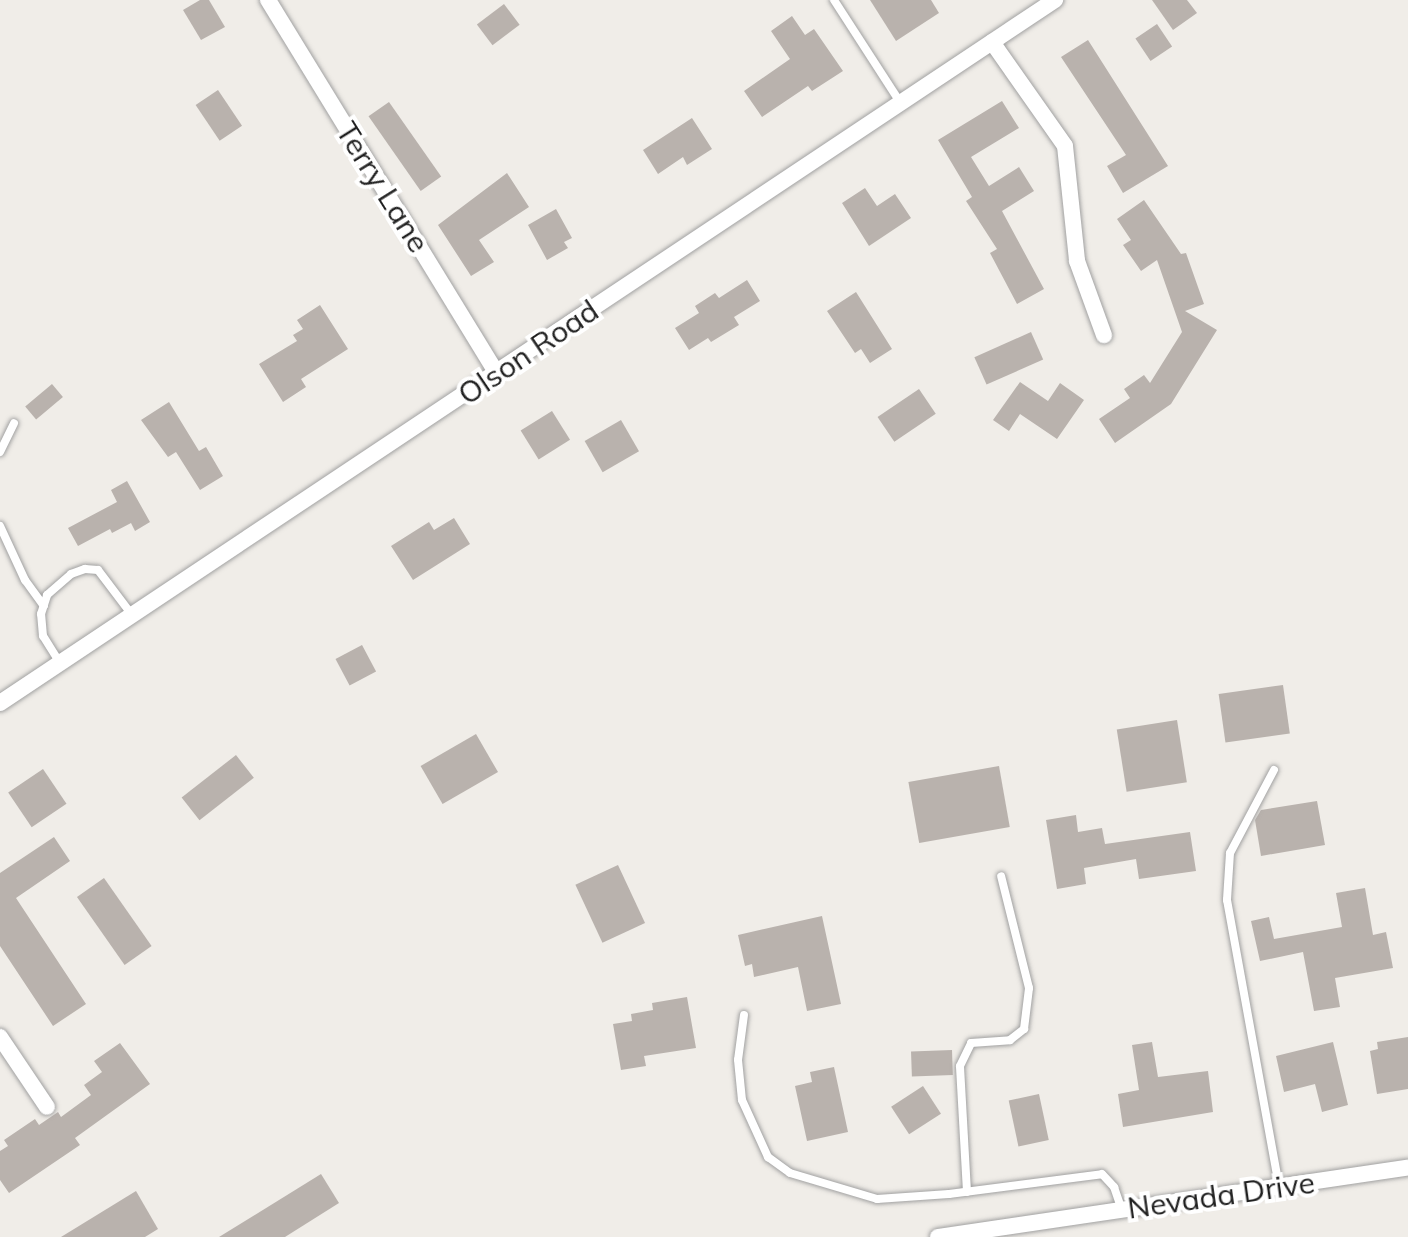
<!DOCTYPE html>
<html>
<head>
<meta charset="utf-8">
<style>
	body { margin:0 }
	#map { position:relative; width:1408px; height:1237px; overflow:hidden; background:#f0ede8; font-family:Mulish,sans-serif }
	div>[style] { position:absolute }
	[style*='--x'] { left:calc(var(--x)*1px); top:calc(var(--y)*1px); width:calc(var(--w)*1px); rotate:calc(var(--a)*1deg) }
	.building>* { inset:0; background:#b9b2ad; transform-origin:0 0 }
	.roads { filter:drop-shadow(0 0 2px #a1a1a1) drop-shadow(0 0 2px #a1a1a1) }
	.service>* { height:8px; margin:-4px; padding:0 4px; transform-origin:4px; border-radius:4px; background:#fff }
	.minor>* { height:16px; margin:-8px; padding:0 8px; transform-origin:8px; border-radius:8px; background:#fff }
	span { translate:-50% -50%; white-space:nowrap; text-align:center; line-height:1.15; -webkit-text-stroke:8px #fff; paint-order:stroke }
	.street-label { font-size:30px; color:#202020 }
</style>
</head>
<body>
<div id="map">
	<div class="building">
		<div style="clip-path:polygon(200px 0,209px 0,225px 27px,201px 40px,183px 10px)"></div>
		<div style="clip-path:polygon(870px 0,931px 0,939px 13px,896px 41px)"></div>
		<div style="clip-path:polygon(1152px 0,1187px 0,1197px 13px,1173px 30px)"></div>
		<div style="left:504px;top:4px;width:26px;height:34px;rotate:53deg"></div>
		<div style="clip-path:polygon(792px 16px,805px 35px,814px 29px,843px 71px,812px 91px,808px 86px,762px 117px,744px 91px,790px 59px,771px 31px)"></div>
		<div style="left:1157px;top:24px;width:27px;height:26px;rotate:56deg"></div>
		<div style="clip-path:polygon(1088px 40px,1168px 166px,1123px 193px,1107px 166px,1126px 155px,1061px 57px)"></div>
		<div style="left:218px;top:90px;width:43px;height:27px;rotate:56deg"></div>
		<div style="clip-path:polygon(1002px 101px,1019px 128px,971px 157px,989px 186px,1019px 167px,1034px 191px,1002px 211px,1044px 289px,1017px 304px,990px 253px,997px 249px,966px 201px,972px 197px,938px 140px)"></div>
		<div style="left:389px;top:102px;width:91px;height:25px;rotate:55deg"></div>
		<div style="clip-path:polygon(692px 118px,712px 149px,687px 165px,683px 157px,658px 174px,643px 150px)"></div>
		<div style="clip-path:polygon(507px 173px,529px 207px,479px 240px,494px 262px,471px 276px,438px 225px)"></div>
		<div style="clip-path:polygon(865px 188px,877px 206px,895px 194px,911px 218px,869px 246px,842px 203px)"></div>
		<div style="clip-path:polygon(1144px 200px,1181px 254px,1186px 253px,1204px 304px,1185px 311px,1217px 330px,1171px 404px,1115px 443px,1099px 419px,1130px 398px,1124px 389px,1144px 375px,1150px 383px,1182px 332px,1157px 260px,1141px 271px,1123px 245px,1131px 240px,1117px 219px)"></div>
		<div style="clip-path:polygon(556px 209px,572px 238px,564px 242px,568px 248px,547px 260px,528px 225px)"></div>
		<div style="clip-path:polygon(747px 280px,760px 301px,734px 317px,739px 325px,711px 342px,708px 338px,689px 350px,675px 328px,699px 313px,695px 306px,715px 293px,719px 298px)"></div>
		<div style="clip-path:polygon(856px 292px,892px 349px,870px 363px,861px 349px,855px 353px,827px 311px)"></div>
		<div style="clip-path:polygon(320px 305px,348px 349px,301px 379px,306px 387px,283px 402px,259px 364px,297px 341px,293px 335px,303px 329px,297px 320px)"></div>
		<div style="left:1031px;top:332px;width:30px;height:62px;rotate:66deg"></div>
		<div style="clip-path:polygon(1020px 382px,1048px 401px,1060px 383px,1084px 400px,1057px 439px,1020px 414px,1009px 431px,993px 420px)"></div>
		<div style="left:52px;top:384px;width:17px;height:35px;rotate:50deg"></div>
		<div style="left:919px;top:389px;width:30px;height:50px;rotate:56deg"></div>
		<div style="clip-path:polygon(169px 402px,199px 451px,206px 447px,223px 476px,200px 490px,176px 452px,168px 457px,141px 420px)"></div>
		<div style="left:552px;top:411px;width:34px;height:37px;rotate:58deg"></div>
		<div style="left:621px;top:420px;width:36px;height:42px;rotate:60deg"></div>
		<div style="clip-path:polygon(127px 481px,150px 522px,135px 531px,131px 523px,112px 533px,110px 529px,78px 546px,68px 528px,117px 502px,111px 490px)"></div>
		<div style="clip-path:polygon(454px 518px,470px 544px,413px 580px,391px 546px,429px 522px,434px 530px)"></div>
		<div style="left:362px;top:645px;width:30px;height:30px;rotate:62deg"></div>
		<div style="left:1283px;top:685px;width:49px;height:65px;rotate:82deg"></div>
		<div style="left:1177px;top:720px;width:63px;height:61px;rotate:81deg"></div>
		<div style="left:476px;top:734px;width:44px;height:64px;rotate:60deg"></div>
		<div style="left:236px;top:755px;width:29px;height:69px;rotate:52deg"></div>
		<div style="left:999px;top:766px;width:62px;height:92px;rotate:80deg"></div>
		<div style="left:43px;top:769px;width:42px;height:42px;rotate:56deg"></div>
		<div style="clip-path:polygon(1317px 801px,1325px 845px,1261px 856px,1255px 820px,1261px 810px)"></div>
		<div style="clip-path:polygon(1076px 815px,1078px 832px,1102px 828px,1105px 844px,1190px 832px,1196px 871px,1139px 879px,1136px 859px,1084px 868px,1086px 884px,1057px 889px,1046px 820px)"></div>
		<div style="clip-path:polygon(54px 837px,70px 861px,16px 898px,86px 1004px,53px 1026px,0 946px,0 873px)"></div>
		<div style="left:618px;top:865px;width:64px;height:47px;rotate:65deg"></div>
		<div style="left:104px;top:878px;width:83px;height:33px;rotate:55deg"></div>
		<div style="clip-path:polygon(1365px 888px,1373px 935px,1386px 932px,1393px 968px,1335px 978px,1340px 1007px,1314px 1011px,1303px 952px,1260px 961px,1251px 921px,1269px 917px,1274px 939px,1342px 927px,1336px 893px)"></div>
		<div style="clip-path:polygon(822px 916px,841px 1004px,807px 1011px,798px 967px,754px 977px,752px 964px,745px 966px,738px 935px)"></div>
		<div style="clip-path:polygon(687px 997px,696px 1048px,644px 1056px,646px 1066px,621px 1070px,613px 1024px,632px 1021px,631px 1014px,653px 1010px,652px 1003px)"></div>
		<div style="clip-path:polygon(1408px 1037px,1408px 1089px,1377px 1094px,1370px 1051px,1378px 1049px,1377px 1042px)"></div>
		<div style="clip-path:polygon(1152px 1042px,1158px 1077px,1208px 1071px,1213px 1112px,1123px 1127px,1118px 1094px,1139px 1090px,1132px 1045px)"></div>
		<div style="clip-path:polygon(1333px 1042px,1348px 1105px,1322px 1112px,1315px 1084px,1284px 1092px,1276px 1056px)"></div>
		<div style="clip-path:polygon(120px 1043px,150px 1084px,75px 1138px,80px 1145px,9px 1193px,0 1180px,0 1151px,8px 1146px,4px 1140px,35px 1119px,39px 1125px,58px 1112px,61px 1117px,91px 1095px,84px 1085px,102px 1072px,94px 1061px)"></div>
		<div style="left:952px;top:1050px;width:25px;height:41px;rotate:88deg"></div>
		<div style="clip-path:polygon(834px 1067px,848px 1132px,807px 1141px,795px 1086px,812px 1082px,810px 1072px)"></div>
		<div style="left:923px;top:1086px;width:33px;height:38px;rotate:57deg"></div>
		<div style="left:1039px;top:1094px;width:47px;height:31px;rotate:78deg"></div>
		<div style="clip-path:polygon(321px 1174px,339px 1203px,285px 1237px,219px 1237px)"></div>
		<div style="clip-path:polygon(136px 1191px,158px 1229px,145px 1237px,61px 1237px)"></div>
	</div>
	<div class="roads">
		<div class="service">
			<div style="--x:834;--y:0;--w:121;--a:57.1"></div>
			<div style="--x:0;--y:452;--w:32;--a:-64"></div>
			<div style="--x:0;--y:526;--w:60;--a:65.2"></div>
			<div style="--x:25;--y:580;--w:32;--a:54"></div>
			<div style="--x:60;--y:663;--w:32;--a:-122"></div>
			<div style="--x:43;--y:636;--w:22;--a:-95"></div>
			<div style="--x:41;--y:614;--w:20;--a:-72"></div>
			<div style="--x:47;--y:595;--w:32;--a:-41"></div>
			<div style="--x:71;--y:574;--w:15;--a:-20"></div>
			<div style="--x:85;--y:569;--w:13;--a:4"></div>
			<div style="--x:98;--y:570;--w:56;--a:52.9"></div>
			<div style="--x:1274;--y:770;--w:94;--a:117.9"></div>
			<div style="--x:1230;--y:853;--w:47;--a:93.7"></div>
			<div style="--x:1227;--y:900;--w:292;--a:79.7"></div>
			<div style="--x:744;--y:1015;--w:45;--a:97.6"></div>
			<div style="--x:738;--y:1060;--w:40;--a:84.3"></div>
			<div style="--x:742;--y:1100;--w:63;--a:65.5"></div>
			<div style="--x:768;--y:1157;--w:27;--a:36"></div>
			<div style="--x:790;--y:1173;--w:91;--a:16.6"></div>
			<div style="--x:877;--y:1199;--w:72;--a:-4"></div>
			<div style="--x:949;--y:1194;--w:154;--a:-7.4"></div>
			<div style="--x:1102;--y:1174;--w:18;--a:47"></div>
			<div style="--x:1114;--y:1187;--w:24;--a:71"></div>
			<div style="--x:967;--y:1192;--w:126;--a:-93.2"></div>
			<div style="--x:960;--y:1066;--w:25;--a:-64"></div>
			<div style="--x:971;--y:1043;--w:39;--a:-4"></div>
			<div style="--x:1010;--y:1040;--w:18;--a:-38"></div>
			<div style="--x:1024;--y:1029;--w:41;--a:-83"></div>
			<div style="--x:1029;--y:988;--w:115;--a:-104"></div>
		</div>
		<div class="minor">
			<div style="--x:268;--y:0;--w:438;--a:58.5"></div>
			<div style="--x:992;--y:42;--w:127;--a:54.9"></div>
			<div style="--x:1065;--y:146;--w:116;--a:84"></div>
			<div style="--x:1077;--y:261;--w:79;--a:70"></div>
			<div style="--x:0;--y:703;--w:1268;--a:-33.68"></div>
			<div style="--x:0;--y:1037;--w:84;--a:56.1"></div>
			<div style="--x:938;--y:1237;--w:475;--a:-8.4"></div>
		</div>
	</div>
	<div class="street-label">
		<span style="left:383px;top:187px;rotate:58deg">Terry Lane</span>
		<span style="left:528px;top:352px;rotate:-34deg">Olson Road</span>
		<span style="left:1221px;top:1195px;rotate:-8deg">Nevada Drive</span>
	</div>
</div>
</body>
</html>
